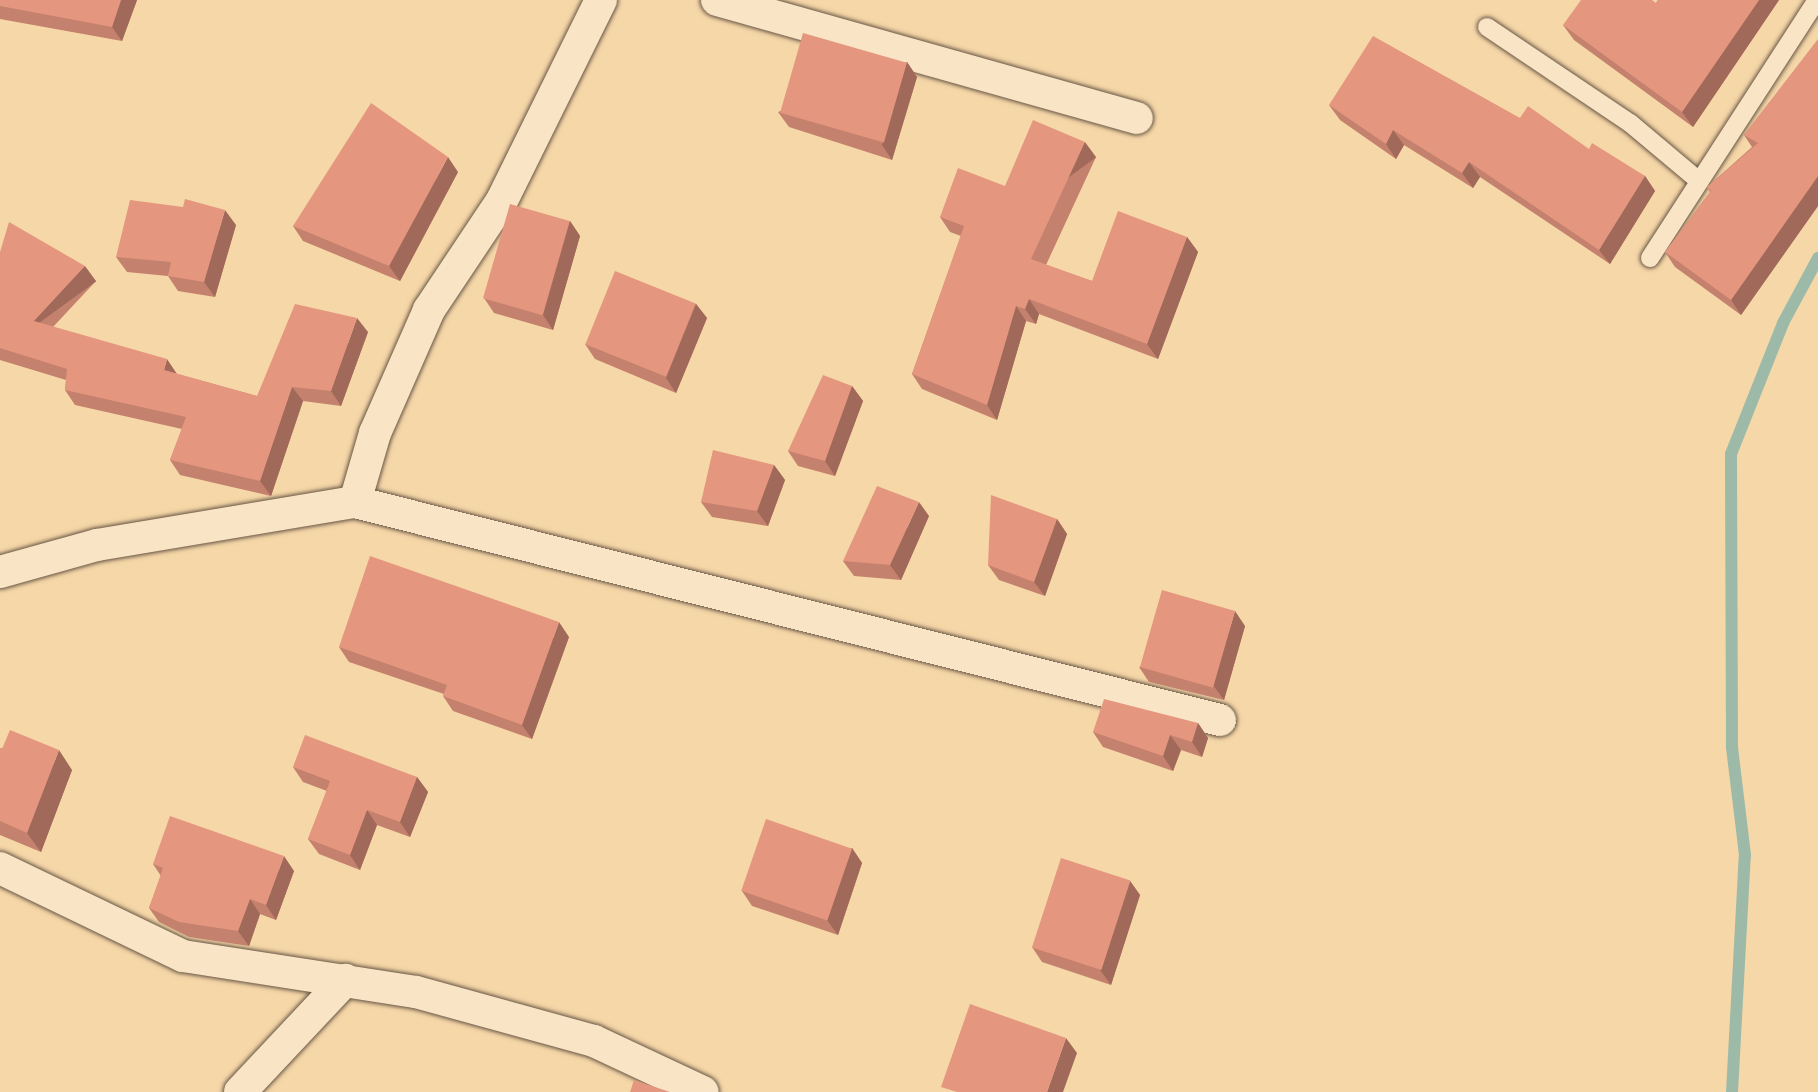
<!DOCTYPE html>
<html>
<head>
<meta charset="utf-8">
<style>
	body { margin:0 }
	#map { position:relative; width:1818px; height:1092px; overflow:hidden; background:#f6d7a8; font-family:"Libre Bodoni",serif }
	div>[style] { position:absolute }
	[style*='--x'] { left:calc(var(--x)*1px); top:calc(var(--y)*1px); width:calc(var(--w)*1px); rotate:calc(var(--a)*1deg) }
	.stream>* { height:12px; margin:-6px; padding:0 6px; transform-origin:6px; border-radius:6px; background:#9dbaa9 }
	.roads { filter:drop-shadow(0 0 2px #685645) drop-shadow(0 0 2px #685645) }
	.service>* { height:18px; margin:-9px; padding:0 9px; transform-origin:9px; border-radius:9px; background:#f9e5c6 }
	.minor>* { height:32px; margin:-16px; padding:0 16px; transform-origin:16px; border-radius:16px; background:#f9e5c6 }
	.wall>* { inset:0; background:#c4816d }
	.shaded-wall>* { inset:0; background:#a06959; transform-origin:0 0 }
	.building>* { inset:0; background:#e4967f; transform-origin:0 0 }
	span { translate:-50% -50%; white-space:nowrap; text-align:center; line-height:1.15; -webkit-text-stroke:9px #f9e5c6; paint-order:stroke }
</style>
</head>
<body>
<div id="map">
	<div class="stream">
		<div style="--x:1732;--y:1092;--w:237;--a:-86.9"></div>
		<div style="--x:1745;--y:855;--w:109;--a:-96.9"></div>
		<div style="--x:1732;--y:747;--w:293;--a:-90.2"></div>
		<div style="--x:1731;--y:454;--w:141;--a:-68.3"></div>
		<div style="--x:1783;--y:323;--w:74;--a:-61.7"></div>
	</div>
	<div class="roads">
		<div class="service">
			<div style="--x:1487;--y:27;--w:172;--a:33.9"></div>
			<div style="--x:1630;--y:123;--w:90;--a:40"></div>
			<div style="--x:1650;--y:258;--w:307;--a:-57.1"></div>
		</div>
		<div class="minor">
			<div style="--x:601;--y:0;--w:225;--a:116.3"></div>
			<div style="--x:501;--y:202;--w:130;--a:123.7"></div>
			<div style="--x:429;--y:310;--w:134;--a:113.7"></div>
			<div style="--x:375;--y:433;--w:72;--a:106.2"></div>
			<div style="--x:355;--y:502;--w:892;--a:14.15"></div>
			<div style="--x:717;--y:0;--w:436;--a:15.7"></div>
			<div style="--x:0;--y:572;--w:101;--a:-15.6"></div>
			<div style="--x:97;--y:545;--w:262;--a:-9.5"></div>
			<div style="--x:0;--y:868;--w:203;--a:25.7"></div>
			<div style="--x:183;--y:956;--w:236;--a:8.8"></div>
			<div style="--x:416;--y:992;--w:185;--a:15.4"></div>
			<div style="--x:594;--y:1041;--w:120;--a:25.1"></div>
			<div style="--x:240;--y:1092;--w:154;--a:-46.8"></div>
		</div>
	</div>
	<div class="wall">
		<div style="clip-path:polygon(0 0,137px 0,122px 41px,0 19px)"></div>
		<div style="clip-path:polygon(1658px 0,1779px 0,1693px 127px,1574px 40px,1563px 25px,1656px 3px)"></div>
		<div style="clip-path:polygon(1818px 40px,1818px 206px,1741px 315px,1675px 267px,1665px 252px,1710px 192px,1707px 187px,1752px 147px,1744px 135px)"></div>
		<div style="clip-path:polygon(907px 62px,917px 77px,892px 160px,789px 127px,778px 112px)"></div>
		<div style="clip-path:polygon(1329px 105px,1520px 118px,1645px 176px,1655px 191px,1610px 264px,1480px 177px,1473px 188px,1404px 145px,1396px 159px,1340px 120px)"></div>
		<div style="clip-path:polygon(1096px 157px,1046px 265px,1092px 281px,1187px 237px,1198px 252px,1158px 359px,1039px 314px,1036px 324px,1026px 321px,997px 420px,922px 389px,912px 374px,961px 236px,950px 232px,940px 217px,1005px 186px)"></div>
		<div style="clip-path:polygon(458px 172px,400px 281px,303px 241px,293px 226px)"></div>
		<div style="clip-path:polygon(570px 221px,580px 236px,553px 330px,494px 313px,484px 298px)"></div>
		<div style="clip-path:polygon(236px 225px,215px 297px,178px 291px,168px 276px,127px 272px,116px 257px)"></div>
		<div style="clip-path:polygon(0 252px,96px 281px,53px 327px,177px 374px,257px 396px,368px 332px,341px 406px,303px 401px,271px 496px,180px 475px,170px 460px,182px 429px,75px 405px,65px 390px,66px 380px,0 360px)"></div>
		<div style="clip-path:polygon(696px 304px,707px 318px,676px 393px,595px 359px,585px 344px)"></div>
		<div style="clip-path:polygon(852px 386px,863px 401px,835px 476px,798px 466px,788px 451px)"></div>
		<div style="clip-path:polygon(774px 465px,785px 480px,768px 526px,712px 517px,701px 502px)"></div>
		<div style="clip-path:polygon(929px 516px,901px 580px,854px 576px,843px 561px)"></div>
		<div style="clip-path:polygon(1057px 519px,1067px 534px,1045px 596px,999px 580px,988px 565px)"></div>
		<div style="clip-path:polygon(1245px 626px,1224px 700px,1149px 682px,1139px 667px)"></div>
		<div style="clip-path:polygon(569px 637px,532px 739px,453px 711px,443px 696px,444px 694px,349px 662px,339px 647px)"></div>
		<div style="clip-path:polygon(1198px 723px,1208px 738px,1202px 757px,1181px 750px,1173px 771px,1103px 747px,1093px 732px)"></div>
		<div style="clip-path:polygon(0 748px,72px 770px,41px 852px,0 835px)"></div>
		<div style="clip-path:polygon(293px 767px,417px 777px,428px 792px,410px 837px,377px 825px,360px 870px,319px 854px,308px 839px,327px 791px,303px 782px)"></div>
		<div style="clip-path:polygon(852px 848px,862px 863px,838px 935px,752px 906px,742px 891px)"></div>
		<div style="clip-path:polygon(153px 864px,294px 871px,276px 920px,260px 914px,249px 946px,189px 937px,159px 922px,149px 908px,161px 876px)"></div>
		<div style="clip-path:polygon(1130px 881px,1140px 895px,1111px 985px,1042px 962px,1032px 947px)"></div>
	</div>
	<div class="shaded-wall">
		<div style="clip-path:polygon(121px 0,137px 0,122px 41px,112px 27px)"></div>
		<div style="clip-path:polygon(1759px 0,1779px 0,1693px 127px,1682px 112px)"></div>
		<div style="clip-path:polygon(907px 62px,917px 77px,892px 160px,882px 145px)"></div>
		<div style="clip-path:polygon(1393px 130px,1404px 145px,1396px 159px,1386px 144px)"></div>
		<div style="left:1085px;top:142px;width:19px;height:129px;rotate:54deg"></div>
		<div style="clip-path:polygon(448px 157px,458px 172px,400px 281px,389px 266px)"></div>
		<div style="clip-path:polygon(1469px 162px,1480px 177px,1473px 188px,1462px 173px)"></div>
		<div style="clip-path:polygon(1645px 176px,1655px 191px,1610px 264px,1599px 250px)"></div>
		<div style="clip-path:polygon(1818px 176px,1818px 206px,1741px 315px,1731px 300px)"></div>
		<div style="clip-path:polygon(225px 210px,236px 225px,215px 297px,204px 282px)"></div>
		<div style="clip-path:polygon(570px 221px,580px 236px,553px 330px,543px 315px)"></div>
		<div style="clip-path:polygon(1187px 237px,1198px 252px,1158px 359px,1147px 344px)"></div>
		<div style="left:85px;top:266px;width:19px;height:75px;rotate:54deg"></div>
		<div style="clip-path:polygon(1029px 299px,1039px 314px,1036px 324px,1025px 309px)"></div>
		<div style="clip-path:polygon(696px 304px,707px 318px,676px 393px,666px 378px)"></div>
		<div style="clip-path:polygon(1016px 306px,1026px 321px,997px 420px,987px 405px)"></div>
		<div style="clip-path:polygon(357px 318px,368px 332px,341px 406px,331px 391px)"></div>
		<div style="clip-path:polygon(167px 359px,177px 374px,164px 370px)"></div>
		<div style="clip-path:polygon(852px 386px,863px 401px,835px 476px,825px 461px)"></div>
		<div style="clip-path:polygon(292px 387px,303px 401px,271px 496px,260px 481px)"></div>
		<div style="clip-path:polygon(774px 465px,785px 480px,768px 526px,757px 511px)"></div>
		<div style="clip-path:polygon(919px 502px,929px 516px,901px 580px,890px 565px)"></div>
		<div style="clip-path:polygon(1057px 519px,1067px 534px,1045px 596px,1034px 582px)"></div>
		<div style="clip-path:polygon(1235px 611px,1245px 626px,1224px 700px,1213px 685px)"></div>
		<div style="clip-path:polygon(559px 622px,569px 637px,532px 739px,522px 725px)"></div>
		<div style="clip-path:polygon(1198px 723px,1208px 738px,1202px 757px,1192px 742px)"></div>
		<div style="clip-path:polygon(1170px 735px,1181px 750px,1173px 771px,1163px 756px)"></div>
		<div style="clip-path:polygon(59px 750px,72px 770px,41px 852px,27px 833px)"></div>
		<div style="clip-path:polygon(417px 777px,428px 792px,410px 837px,400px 822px)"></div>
		<div style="clip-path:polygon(367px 810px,377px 825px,360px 870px,350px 855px)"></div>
		<div style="clip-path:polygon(852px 848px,862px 863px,838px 935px,827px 920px)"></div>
		<div style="clip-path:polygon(284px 856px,294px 871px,276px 920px,266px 905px)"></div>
		<div style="clip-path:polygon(1130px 881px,1140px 895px,1111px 985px,1100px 970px)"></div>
		<div style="clip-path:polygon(250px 899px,260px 914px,249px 946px,238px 931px)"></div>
		<div style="clip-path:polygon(1066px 1038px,1077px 1053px,1063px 1092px,1047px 1092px)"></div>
	</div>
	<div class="building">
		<div style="clip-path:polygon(0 0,121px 0,112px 27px,0 6px)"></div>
		<div style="clip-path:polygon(1581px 0,1652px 0,1656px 3px,1658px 0,1759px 0,1682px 112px,1563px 25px)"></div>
		<div style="left:803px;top:33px;width:108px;height:83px;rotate:16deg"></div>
		<div style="clip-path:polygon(1373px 36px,1520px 118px,1528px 106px,1589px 149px,1592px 143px,1645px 176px,1599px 250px,1469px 162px,1462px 173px,1393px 130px,1386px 144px,1329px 105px)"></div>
		<div style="clip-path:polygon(1818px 39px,1818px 176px,1731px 300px,1665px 252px,1711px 191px,1707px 187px,1758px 143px,1744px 135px)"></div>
		<div style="clip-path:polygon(371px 103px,448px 157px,389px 266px,293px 226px)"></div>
		<div style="clip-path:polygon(1033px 120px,1085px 142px,1031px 259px,1092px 281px,1118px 211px,1187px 237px,1147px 344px,1029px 299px,1025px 309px,1016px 306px,987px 405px,912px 374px,964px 226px,940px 217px,958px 168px,1005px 186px)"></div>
		<div style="clip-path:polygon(185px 199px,225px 210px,204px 282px,168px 276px,171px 262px,116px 257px,130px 200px,183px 207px)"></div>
		<div style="left:510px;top:204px;width:62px;height:98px;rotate:16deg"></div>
		<div style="clip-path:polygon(9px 222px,85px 266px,34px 321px,167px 359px,164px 370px,257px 396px,295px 304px,357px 318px,331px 391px,292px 387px,260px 481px,170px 460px,186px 417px,65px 390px,67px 369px,0 348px,0 252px)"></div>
		<div style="left:615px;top:271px;width:87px;height:79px;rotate:22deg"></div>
		<div style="clip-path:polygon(823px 375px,852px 386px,825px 461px,788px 451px)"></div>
		<div style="clip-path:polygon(713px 450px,774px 465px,757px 511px,701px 502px)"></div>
		<div style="clip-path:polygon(877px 486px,919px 502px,890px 565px,843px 561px)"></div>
		<div style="clip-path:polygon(991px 495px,1057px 519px,1034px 582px,988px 565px)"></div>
		<div style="clip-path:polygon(370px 556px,559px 622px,522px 725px,443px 696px,447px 685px,339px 647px)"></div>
		<div style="left:1162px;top:590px;width:76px;height:80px;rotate:16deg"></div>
		<div style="clip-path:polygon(1104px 699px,1198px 723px,1192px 742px,1170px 735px,1163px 756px,1093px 732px)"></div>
		<div style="clip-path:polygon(10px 730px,59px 750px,27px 833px,0 821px,0 748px,2px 749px)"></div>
		<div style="clip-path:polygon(305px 735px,417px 777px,400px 822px,367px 810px,350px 855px,308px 839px,330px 781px,293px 767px)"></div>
		<div style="clip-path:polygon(170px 816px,284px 856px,266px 905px,250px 899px,238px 931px,179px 922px,149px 908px,163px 868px,153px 864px)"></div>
		<div style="left:766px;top:819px;width:91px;height:76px;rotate:19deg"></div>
		<div style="left:1061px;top:858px;width:73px;height:94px;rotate:18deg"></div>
		<div style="clip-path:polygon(970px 1004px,1066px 1038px,1047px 1092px,957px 1092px,941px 1087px)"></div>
		<div style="clip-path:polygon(634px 1080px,670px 1092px,630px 1092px)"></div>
	</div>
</div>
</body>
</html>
